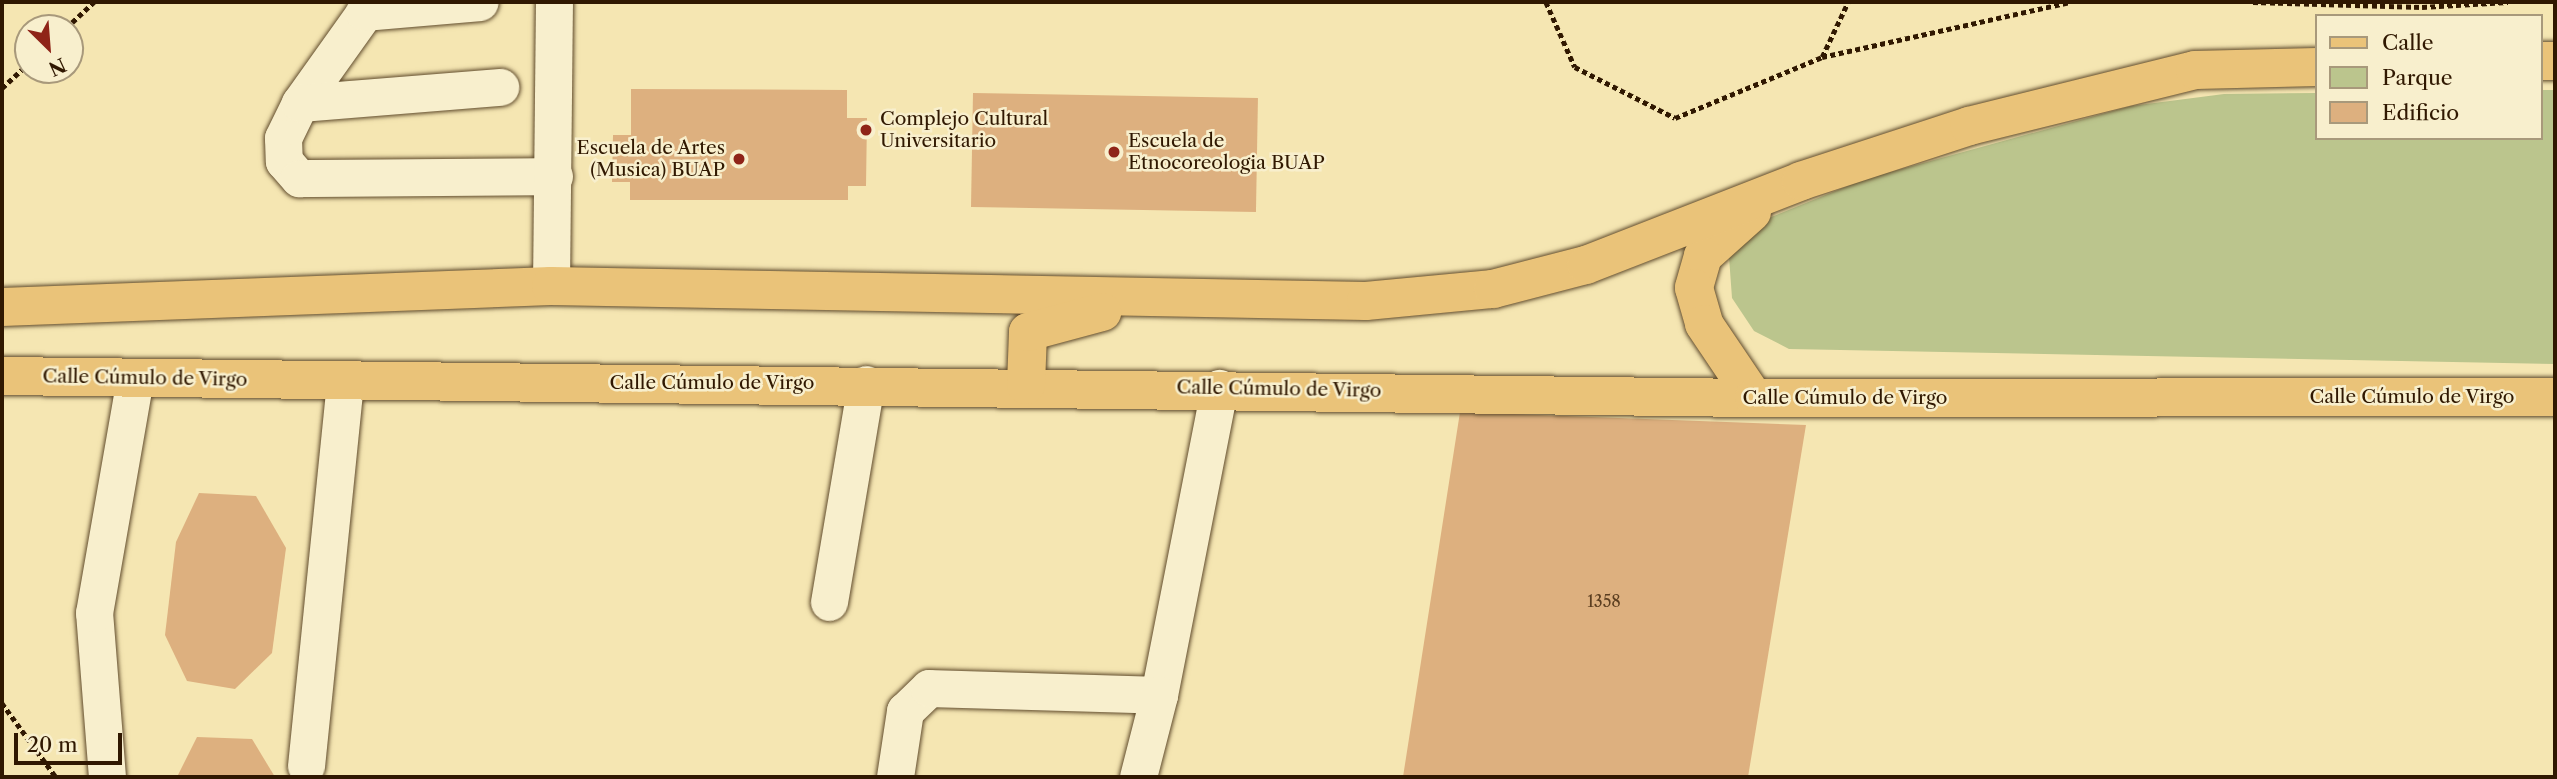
<!DOCTYPE html>
<html>
<head>
<meta charset="utf-8">
<style>
	body { margin:0 }
	#map { position:relative; width:2557px; height:779px; overflow:hidden; background:#f5e6b2; font-family:"Libre Caslon Text",serif }
	div>[style] { position:absolute }
	[style*='--x'] { left:calc(var(--x)*1px); top:calc(var(--y)*1px); width:calc(var(--w)*1px); rotate:calc(var(--a)*1deg) }
	.green>* { inset:0; background:#bbc58d }
	.building>* { inset:0; background:#ddb07f; transform-origin:0 0 }
	.path>* { height:4.5px; margin-top:-2.25px; transform-origin:0; background:repeating-linear-gradient(90deg,#301801 0 5px,transparent 0 8.5px) }
	.roads { filter:drop-shadow(0 0 2px #614c2d) drop-shadow(0 0 2px #614c2d) }
	.minor>* { height:37px; margin:-18.5px; padding:0 18.5px; transform-origin:18.5px; border-radius:18.5px; background:#f8efcd }
	.major>* { height:38px; margin:-19px; padding:0 19px; transform-origin:19px; border-radius:19px; background:#eac379 }
	.dots>* { width:19px; height:19px; translate:-50% -50%; box-sizing:border-box; border:4px solid #f8efcd; border-radius:50% }
	span { translate:-50% -50%; white-space:nowrap; text-align:center; line-height:1.15; -webkit-text-stroke:5px #f8efcd; paint-order:stroke }
	.number-label { font-size:16px; color:#5b3e20 }
	.number-label span { -webkit-text-stroke-width:0 }
	.poi-label { font-size:19px; color:#301801 }
	.left { translate:0 -50%; text-align:left }
	.right { translate:-100% -50%; text-align:right }
	.street-label { font-size:19px; color:#301801 }
	.frame { position:absolute; inset:0; border:4px solid #301801; pointer-events:none }
	.legend { position:absolute; left:2315px; top:14px; width:228px; height:126px; box-sizing:border-box; background:#f8efcd; border:2px solid #a8997b; margin:0; padding:9px 12px; list-style:none; font-size:21px; color:#301801 }
	.legend li { display:flex; align-items:center; gap:14px; height:35px }
	.legend b { width:35px; border:2px solid #a8997b }
	.north { position:absolute; left:14px; top:14px; width:70px; height:70px; box-sizing:border-box; background:#f8efcd; border:2px solid #a8997b; border-radius:50%; rotate:155deg; font-size:19px; font-weight:700; line-height:28px; text-align:center; color:#301801 }
	.north::after { content:''; display:block; margin:auto; width:24px; height:32px; background:#8f2418; clip-path:polygon(50% 0,100% 100%,50% 72%,0 100%) }
	.scale { position:absolute; left:14px; top:733px; width:108px; height:32px; box-sizing:border-box; border:4px solid #301801; border-top:0; padding-left:9px; font-size:21px; line-height:24px; white-space:nowrap; color:#301801; -webkit-text-stroke:5px #f8efcd; paint-order:stroke }
</style>
</head>
<body>
<div id="map">
	<div class="green">
		<div style="clip-path:polygon(2541px 90px,2555px 90px,2555px 364px,1789px 349px,1754px 331px,1732px 298px,1729px 257px,1764px 220px,1865px 179px,2131px 106px,2224px 94px,2317px 93px,2317px 138px,2541px 138px)"></div>
	</div>
	<div class="building">
		<div style="clip-path:polygon(631px 89px,847px 90px,847px 118px,867px 118px,866px 186px,848px 186px,848px 200px,630px 200px,630px 182px,612px 182px,613px 135px,631px 135px)"></div>
		<div style="left:973px;top:93px;width:285px;height:114px;rotate:1deg"></div>
		<div style="clip-path:polygon(1460px 412px,1806px 425px,1748px 777px,1403px 777px)"></div>
		<div style="clip-path:polygon(199px 493px,256px 496px,286px 548px,272px 653px,235px 689px,187px 681px,165px 635px,176px 542px)"></div>
		<div style="clip-path:polygon(197px 737px,252px 739px,275px 777px,177px 777px)"></div>
	</div>
	<div class="path">
		<div style="--x:1546;--y:2;--w:71;--a:66"></div>
		<div style="--x:1575;--y:67;--w:112;--a:27"></div>
		<div style="--x:1675;--y:118;--w:159;--a:-22.5"></div>
		<div style="--x:1822;--y:57;--w:61;--a:-64.7"></div>
		<div style="--x:2253;--y:2;--w:169;--a:1.7"></div>
		<div style="--x:2422;--y:7;--w:86;--a:-3.3"></div>
		<div style="--x:66;--y:28;--w:38;--a:-43"></div>
		<div style="--x:1822;--y:57;--w:254;--a:-12.5"></div>
		<div style="--x:2;--y:88;--w:35;--a:-43"></div>
		<div style="--x:2;--y:703;--w:92;--a:53.9"></div>
	</div>
	<div class="roads">
		<div class="minor">
			<div style="--x:372;--y:2;--w:124;--a:125.5"></div>
			<div style="--x:300;--y:103;--w:39;--a:116"></div>
			<div style="--x:283;--y:138;--w:23;--a:88"></div>
			<div style="--x:284;--y:161;--w:23;--a:49"></div>
			<div style="--x:299;--y:178;--w:255;--a:-0.4"></div>
			<div style="--x:364;--y:12;--w:116;--a:-4.9"></div>
			<div style="--x:300;--y:103;--w:201;--a:-4.6"></div>
			<div style="--x:551;--y:286;--w:284;--a:-89.4"></div>
			<div style="--x:829;--y:602;--w:221;--a:-80.4"></div>
			<div style="--x:306;--y:766;--w:388;--a:-84.2"></div>
			<div style="--x:107;--y:777;--w:165;--a:-94.5"></div>
			<div style="--x:94;--y:613;--w:239;--a:-80.1"></div>
			<div style="--x:895;--y:777;--w:67;--a:-81.4"></div>
			<div style="--x:905;--y:711;--w:33;--a:-44"></div>
			<div style="--x:929;--y:688;--w:230;--a:1.7"></div>
			<div style="--x:1159;--y:695;--w:313;--a:-78.9"></div>
			<div style="--x:1138;--y:777;--w:85;--a:-75.6"></div>
		</div>
		<div class="major">
			<div style="--x:2541;--y:61;--w:14;--a:0"></div>
			<div style="--x:1752;--y:212;--w:66;--a:138.1"></div>
			<div style="--x:1703;--y:256;--w:33;--a:106"></div>
			<div style="--x:1694;--y:288;--w:37;--a:74"></div>
			<div style="--x:1704;--y:324;--w:89;--a:56"></div>
			<div style="--x:2;--y:307;--w:549;--a:-2.19"></div>
			<div style="--x:551;--y:286;--w:815;--a:1.05"></div>
			<div style="--x:1366;--y:301;--w:128;--a:-5.4"></div>
			<div style="--x:1493;--y:289;--w:96;--a:-14.5"></div>
			<div style="--x:1586;--y:265;--w:231;--a:-21.3"></div>
			<div style="--x:1801;--y:181;--w:177;--a:-18.1"></div>
			<div style="--x:1969;--y:126;--w:233;--a:-13.9"></div>
			<div style="--x:2195;--y:70;--w:122;--a:-1.4"></div>
			<div style="--x:2;--y:376;--w:1752;--a:0.72"></div>
			<div style="--x:1754;--y:398;--w:801;--a:-0.07"></div>
			<div style="--x:1026;--y:385;--w:53;--a:-87.8"></div>
			<div style="--x:1028;--y:332;--w:77;--a:-15.1"></div>
		</div>
	</div>
	<div class="dots">
		<div style="left:866px;top:130px;background:#8f2418"></div>
		<div style="left:1114px;top:152px;background:#8f2418"></div>
		<div style="left:739px;top:159px;background:#8f2418"></div>
	</div>
	<div class="number-label">
		<span style="left:1604px;top:601px">1358</span>
	</div>
	<div class="poi-label">
		<span class="left" style="left:880px;top:130px">Complejo Cultural<br>Universitario</span>
		<span class="left" style="left:1128px;top:152px">Escuela de<br>Etnocoreologia BUAP</span>
		<span class="right" style="left:725px;top:159px">Escuela de Artes<br>(Musica) BUAP</span>
	</div>
	<div class="street-label">
		<span style="left:145px;top:378px;rotate:1deg">Calle Cúmulo de Virgo</span>
		<span style="left:712px;top:383px">Calle Cúmulo de Virgo</span>
		<span style="left:1279px;top:389px;rotate:1deg">Calle Cúmulo de Virgo</span>
		<span style="left:2412px;top:397px">Calle Cúmulo de Virgo</span>
		<span style="left:1845px;top:398px">Calle Cúmulo de Virgo</span>
	</div>
	<div class="frame"></div>
	<ul class="legend">
	<li><b style="height:9px;background:#eac379"></b>Calle</li>
	<li><b style="height:19px;background:#bbc58d"></b>Parque</li>
	<li><b style="height:19px;background:#ddb07f"></b>Edificio</li>
	</ul>
	<div class="north">N</div>
	<div class="scale">20 m</div>
</div>
</body>
</html>
